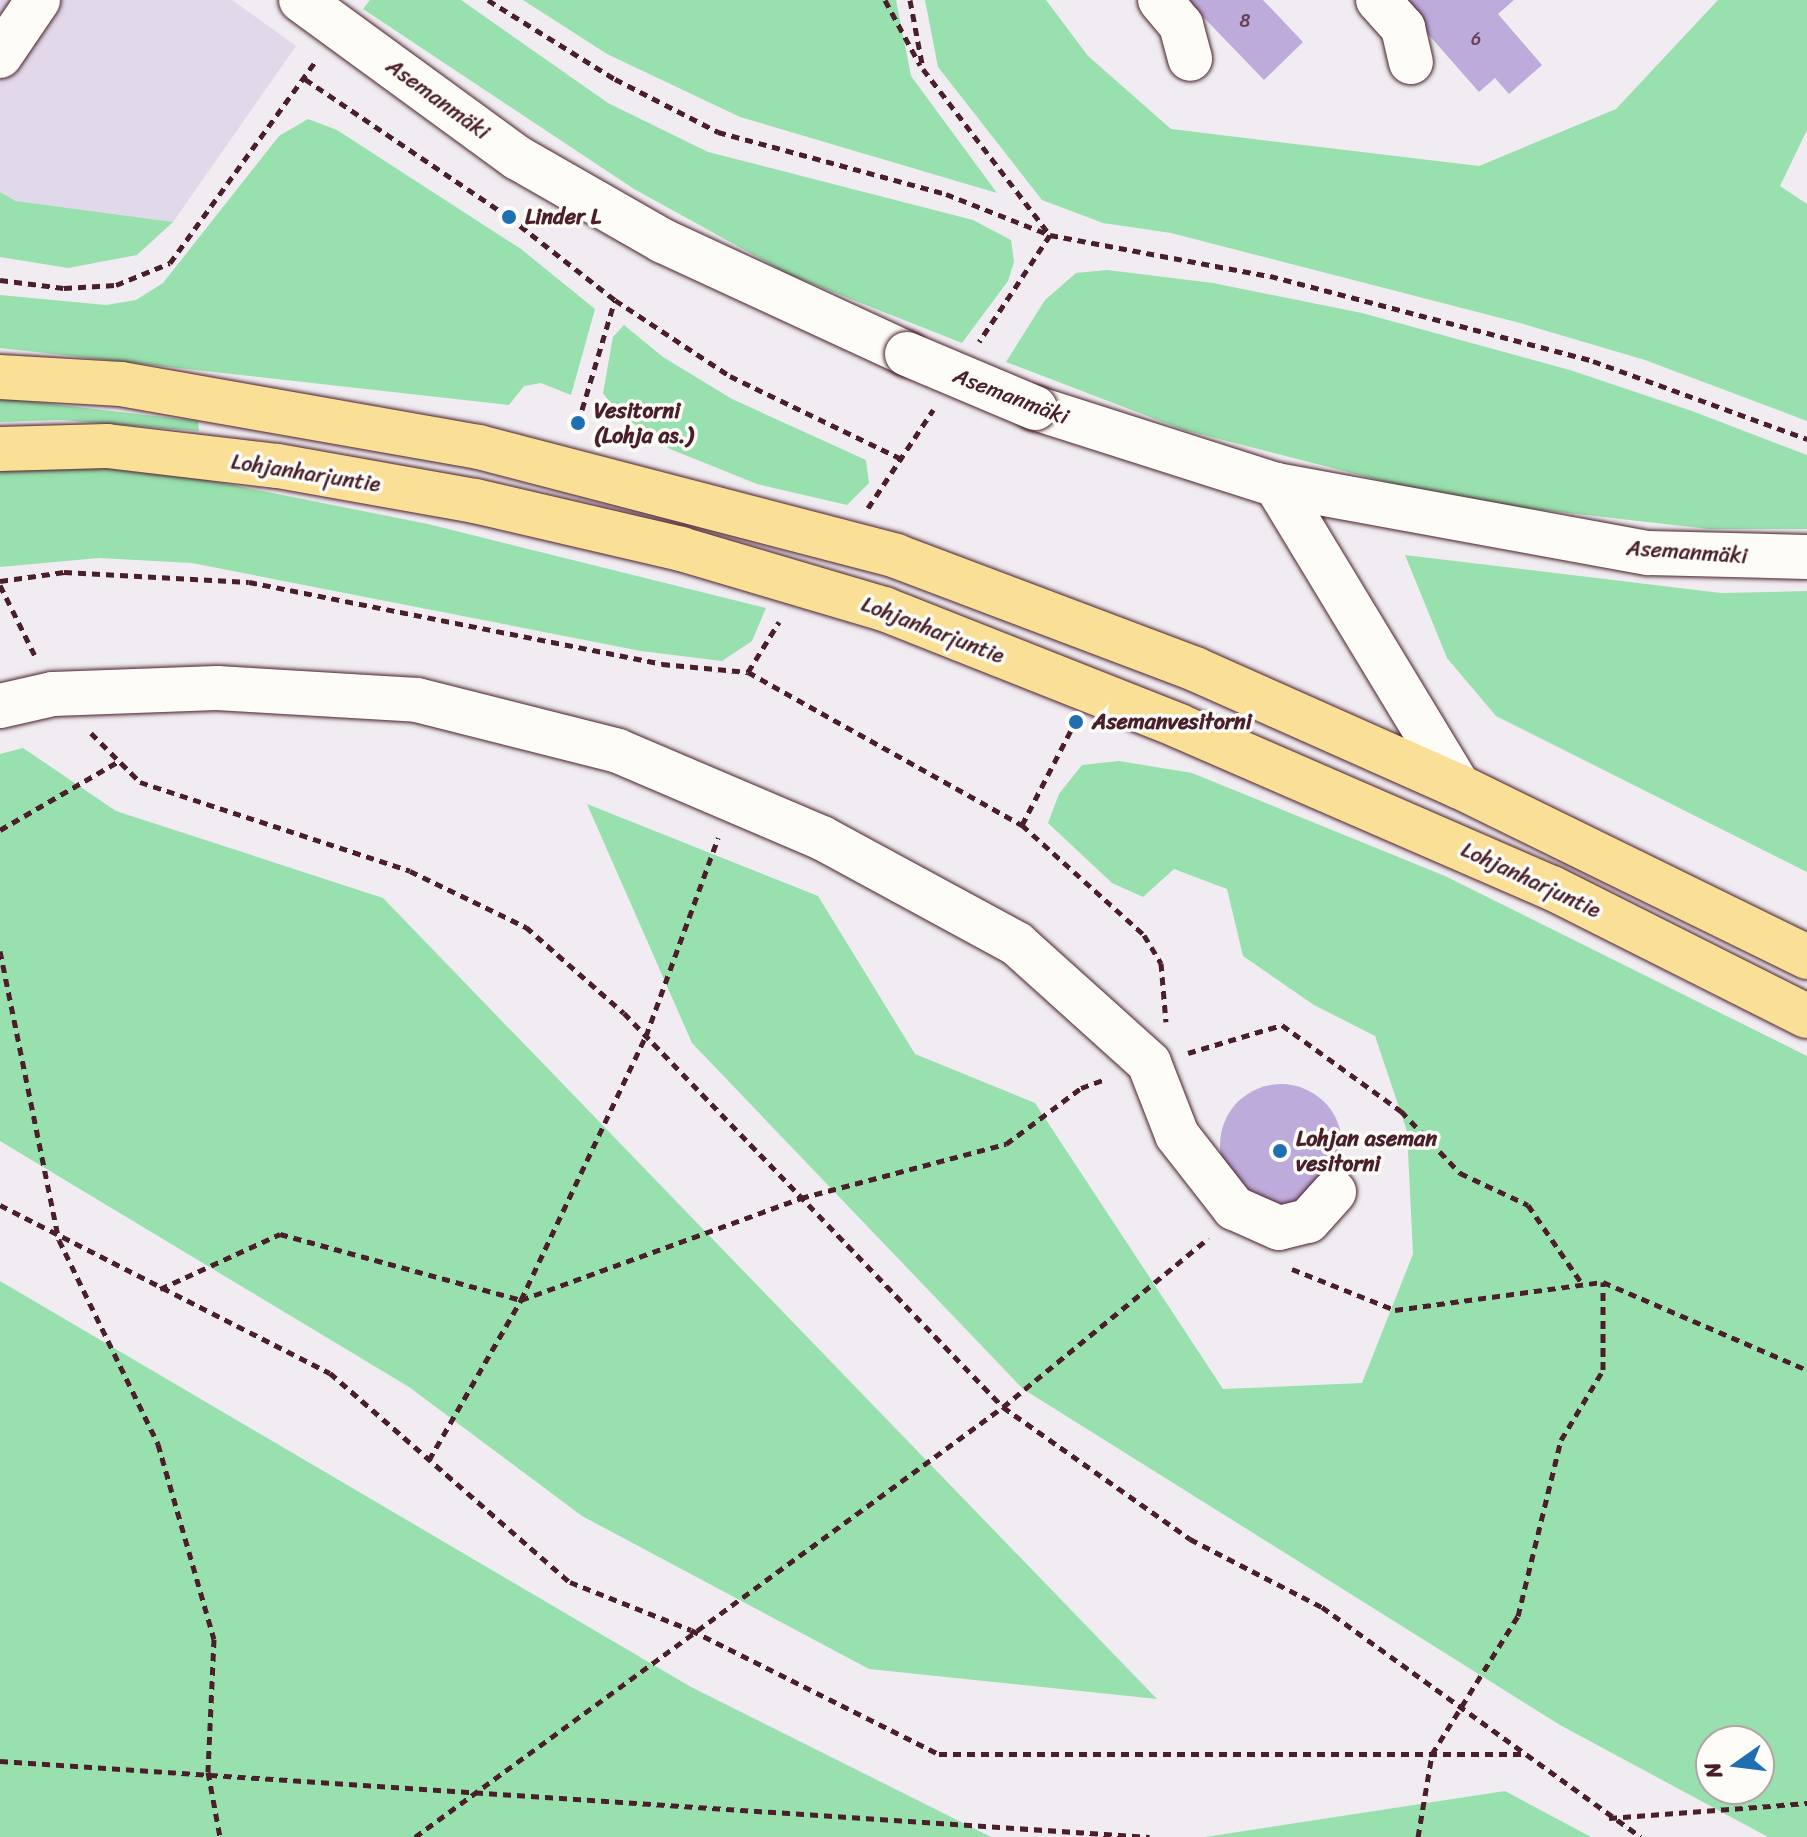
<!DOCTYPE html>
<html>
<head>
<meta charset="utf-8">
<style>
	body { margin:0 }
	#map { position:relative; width:1807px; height:1837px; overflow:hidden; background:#f0ecf1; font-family:Sriracha,sans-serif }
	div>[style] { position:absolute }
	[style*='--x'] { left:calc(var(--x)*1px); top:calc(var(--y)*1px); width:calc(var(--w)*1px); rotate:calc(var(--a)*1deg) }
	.built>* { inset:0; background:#e1d8ea }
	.green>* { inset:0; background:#98e0ae }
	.building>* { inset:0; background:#bdabdb }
	.round { border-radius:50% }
	.path>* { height:5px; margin-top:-2.5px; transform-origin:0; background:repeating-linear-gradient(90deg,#4a1f2b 0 8px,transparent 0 14px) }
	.roads { filter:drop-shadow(0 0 2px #4a1f2b) drop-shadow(0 0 2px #4a1f2b) }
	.minor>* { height:44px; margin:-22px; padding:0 22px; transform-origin:22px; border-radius:22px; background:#fdfcf7 }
	.highway>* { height:44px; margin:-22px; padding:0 22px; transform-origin:22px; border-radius:22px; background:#fadf96 }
	.bridges { filter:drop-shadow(0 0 2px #4a1f2b) drop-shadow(0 0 2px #4a1f2b) }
	.minor-bridge>* { height:44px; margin:-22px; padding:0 22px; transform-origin:22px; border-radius:22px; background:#fdfcf7 }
	.dots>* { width:22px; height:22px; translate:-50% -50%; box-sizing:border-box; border:4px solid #fdfcf7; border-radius:50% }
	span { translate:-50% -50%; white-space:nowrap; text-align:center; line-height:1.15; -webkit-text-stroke:7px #fdfcf7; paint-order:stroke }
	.number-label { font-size:18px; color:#674257 }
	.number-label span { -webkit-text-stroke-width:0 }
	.street-label { font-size:22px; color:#4a1f2b }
	.poi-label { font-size:22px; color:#4a1f2b; font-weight:700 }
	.left { translate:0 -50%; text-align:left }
	.north { position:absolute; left:1695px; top:1725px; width:80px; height:80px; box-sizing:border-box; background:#fdfcf7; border:2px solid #b5a4a5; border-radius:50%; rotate:256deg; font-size:22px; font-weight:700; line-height:32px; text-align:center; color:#4a1f2b }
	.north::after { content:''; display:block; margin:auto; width:28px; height:36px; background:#1f6fb2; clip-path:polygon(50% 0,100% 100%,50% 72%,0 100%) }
</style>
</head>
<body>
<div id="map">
	<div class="built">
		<div style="clip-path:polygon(0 0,232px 0,296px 46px,173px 222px,16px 201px,0 192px)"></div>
	</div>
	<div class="green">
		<div style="clip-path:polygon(370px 0,461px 0,608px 103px,708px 152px,973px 220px,1011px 240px,1014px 262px,1008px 281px,962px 343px,790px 275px,634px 189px,363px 9px)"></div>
		<div style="clip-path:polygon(523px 0,896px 0,911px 76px,997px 193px,740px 117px,607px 54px)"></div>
		<div style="clip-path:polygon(925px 0,1046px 0,1088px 56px,1171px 129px,1479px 166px,1616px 109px,1718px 0,1807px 0,1807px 130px,1780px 186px,1807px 204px,1807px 421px,1645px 360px,1520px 323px,1171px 233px,1103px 223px,1042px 200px,938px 67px)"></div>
		<div style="clip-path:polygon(308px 119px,337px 130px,521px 249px,595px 309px,571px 395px,541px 383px,524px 386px,509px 405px,0 348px,0 295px,106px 305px,136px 300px,163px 283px,279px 136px)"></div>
		<div style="clip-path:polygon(0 192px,16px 201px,173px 222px,137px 255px,68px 268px,0 257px)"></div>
		<div style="clip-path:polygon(1107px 270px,1213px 283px,1362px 313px,1570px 370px,1692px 411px,1807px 455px,1807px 529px,1709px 529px,1461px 501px,1184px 430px,1006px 362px,1045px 300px,1076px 273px)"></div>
		<div style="clip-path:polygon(624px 325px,663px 357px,732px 399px,866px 460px,869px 483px,847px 505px,757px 484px,670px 449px,617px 412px,603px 393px,613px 337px)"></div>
		<div style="clip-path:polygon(0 398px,198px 421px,199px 431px,60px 420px,0 422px)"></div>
		<div style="clip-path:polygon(84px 466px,207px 480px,428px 524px,766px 608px,752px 641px,722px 661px,641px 651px,192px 563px,99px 558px,0 567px,0 469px)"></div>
		<div style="clip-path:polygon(1405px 555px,1721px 593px,1807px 591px,1807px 872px,1496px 716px,1447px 658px)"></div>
		<div style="clip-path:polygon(23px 748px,116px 811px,383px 898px,1157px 1699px,869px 1669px,582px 1516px,409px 1387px,0 1141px,0 754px)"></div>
		<div style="clip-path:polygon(evenodd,1119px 761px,1192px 773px,1445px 876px,1807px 1056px,1807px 1837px,1768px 1837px,1560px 1725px,1023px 1389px,692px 1043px,587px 804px,818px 896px,915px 1054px,1035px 1103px,1223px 1389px,1362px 1383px,1413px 1254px,1407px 1131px,1375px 1036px,1314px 1005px,1243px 956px,1227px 889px,1174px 869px,1143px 897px,1112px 883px,1048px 823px,1059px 794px,1082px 765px,1119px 761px,1759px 1741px,1759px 1789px,1711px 1789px,1711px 1741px,1759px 1741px)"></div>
		<div style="clip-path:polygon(0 1281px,691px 1687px,991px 1837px,0 1837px)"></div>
		<div style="clip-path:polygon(1505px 1791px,1591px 1837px,1205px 1837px)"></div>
	</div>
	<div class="building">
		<div style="clip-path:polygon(1187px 0,1263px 0,1303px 42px,1264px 80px)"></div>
		<div style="clip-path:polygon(1398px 0,1514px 0,1498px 14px,1542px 65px,1509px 94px,1495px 78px,1479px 92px)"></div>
		<div class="round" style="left:1220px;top:1084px;width:122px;height:122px"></div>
	</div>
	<div class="path">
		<div style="--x:488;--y:0;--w:150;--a:31.9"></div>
		<div style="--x:615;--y:79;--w:116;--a:27.2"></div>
		<div style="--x:718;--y:132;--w:236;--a:15.2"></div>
		<div style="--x:946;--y:194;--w:112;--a:21.5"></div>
		<div style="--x:1050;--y:235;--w:224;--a:10.6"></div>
		<div style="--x:1270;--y:276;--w:334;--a:14.7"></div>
		<div style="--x:1593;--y:361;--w:228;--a:20"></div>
		<div style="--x:885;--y:0;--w:74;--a:61.7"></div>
		<div style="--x:910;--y:0;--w:70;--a:79.3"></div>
		<div style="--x:923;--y:69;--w:209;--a:52.6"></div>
		<div style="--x:1050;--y:235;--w:128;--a:123.6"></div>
		<div style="--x:305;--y:79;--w:246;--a:34.1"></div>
		<div style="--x:509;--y:217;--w:135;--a:38.1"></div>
		<div style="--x:615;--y:300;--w:138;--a:33.5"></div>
		<div style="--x:730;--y:376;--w:189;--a:25.8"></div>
		<div style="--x:0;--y:280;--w:64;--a:7.1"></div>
		<div style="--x:64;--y:288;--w:52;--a:-3.3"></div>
		<div style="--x:116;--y:285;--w:58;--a:-22.2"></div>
		<div style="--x:170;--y:263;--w:248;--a:-54.2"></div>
		<div style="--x:578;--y:423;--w:128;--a:-73.3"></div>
		<div style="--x:868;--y:508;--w:118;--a:-56.4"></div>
		<div style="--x:0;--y:581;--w:65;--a:-8"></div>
		<div style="--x:64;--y:572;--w:185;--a:3.1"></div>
		<div style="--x:249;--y:582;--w:421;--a:11.2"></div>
		<div style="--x:662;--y:664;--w:86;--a:5.3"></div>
		<div style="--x:748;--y:672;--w:59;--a:-58.2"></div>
		<div style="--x:0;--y:585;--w:81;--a:63.7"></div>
		<div style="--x:748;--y:672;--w:314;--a:29.2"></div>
		<div style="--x:1022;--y:825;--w:164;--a:42"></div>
		<div style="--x:1144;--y:935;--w:33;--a:59"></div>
		<div style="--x:1161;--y:963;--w:59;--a:85.2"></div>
		<div style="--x:91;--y:733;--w:69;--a:45"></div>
		<div style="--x:140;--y:782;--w:284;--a:18.2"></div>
		<div style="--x:410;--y:871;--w:129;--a:25.8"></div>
		<div style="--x:526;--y:927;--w:130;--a:41.3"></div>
		<div style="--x:624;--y:1013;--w:547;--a:46.11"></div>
		<div style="--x:1003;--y:1407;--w:229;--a:35.2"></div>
		<div style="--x:1190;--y:1539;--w:148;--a:27.3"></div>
		<div style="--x:1322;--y:1607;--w:393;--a:35.8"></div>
		<div style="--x:1022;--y:825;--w:111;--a:-62.7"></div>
		<div style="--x:0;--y:830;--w:138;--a:-30.1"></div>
		<div style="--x:0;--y:951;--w:295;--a:78.5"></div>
		<div style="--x:59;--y:1240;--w:227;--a:64.1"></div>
		<div style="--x:158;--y:1444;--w:203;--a:74"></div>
		<div style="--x:214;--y:1639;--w:133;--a:92.6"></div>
		<div style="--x:208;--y:1772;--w:66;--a:79.5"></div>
		<div style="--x:1188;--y:1053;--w:98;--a:-16.6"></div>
		<div style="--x:1282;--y:1025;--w:147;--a:35.9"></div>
		<div style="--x:1401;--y:1111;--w:86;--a:46.4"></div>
		<div style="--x:1460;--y:1173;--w:75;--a:25.2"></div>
		<div style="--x:1528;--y:1205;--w:97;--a:55.5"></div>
		<div style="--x:0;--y:1205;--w:370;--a:27"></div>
		<div style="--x:330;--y:1373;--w:318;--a:41.1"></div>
		<div style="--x:570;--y:1582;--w:130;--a:21.6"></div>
		<div style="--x:691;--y:1630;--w:277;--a:26.6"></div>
		<div style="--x:939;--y:1754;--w:583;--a:0"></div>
		<div style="--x:1292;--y:1269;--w:111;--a:21.7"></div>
		<div style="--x:1395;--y:1310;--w:210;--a:-7.7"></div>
		<div style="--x:1603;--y:1282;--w:222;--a:23.3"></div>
		<div style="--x:160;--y:1289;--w:132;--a:-24.6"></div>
		<div style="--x:280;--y:1234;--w:250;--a:15.3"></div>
		<div style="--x:521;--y:1300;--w:298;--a:-20"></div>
		<div style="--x:801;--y:1198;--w:212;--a:-14.8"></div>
		<div style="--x:1006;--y:1144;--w:94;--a:-36.7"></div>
		<div style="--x:1081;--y:1088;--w:27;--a:-20"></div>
		<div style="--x:429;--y:1460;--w:185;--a:-60.1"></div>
		<div style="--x:521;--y:1300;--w:292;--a:-64.7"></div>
		<div style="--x:646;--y:1036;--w:211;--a:-70"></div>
		<div style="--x:0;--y:1761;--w:1152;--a:3.78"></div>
		<div style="--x:1609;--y:1818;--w:199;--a:-4.3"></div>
		<div style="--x:415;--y:1837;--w:728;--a:-36.18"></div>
		<div style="--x:1003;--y:1407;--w:266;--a:-39.4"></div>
		<div style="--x:1418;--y:1837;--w:84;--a:-80.4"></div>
		<div style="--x:1432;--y:1754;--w:163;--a:-58.1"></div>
		<div style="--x:1518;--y:1616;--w:181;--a:-76.3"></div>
		<div style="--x:1561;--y:1440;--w:82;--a:-59"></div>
		<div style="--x:1603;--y:1370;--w:88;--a:-90"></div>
	</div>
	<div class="roads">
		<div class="minor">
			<div style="--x:301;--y:0;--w:268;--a:36.1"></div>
			<div style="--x:518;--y:158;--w:167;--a:29.8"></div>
			<div style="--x:663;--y:241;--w:269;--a:24.8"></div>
			<div style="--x:1160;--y:0;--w:33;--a:50"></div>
			<div style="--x:1181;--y:25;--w:35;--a:75"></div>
			<div style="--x:1378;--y:0;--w:38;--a:48"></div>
			<div style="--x:1403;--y:28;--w:35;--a:77"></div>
			<div style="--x:0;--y:56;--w:68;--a:-55.8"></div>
			<div style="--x:1035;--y:408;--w:253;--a:17.7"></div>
			<div style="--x:1276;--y:485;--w:378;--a:10.4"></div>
			<div style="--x:1648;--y:553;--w:159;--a:1.4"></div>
			<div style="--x:1276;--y:485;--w:352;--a:58.8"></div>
			<div style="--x:0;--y:706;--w:54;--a:-12.8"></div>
			<div style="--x:53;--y:694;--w:164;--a:-2.1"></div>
			<div style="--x:217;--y:688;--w:200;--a:3.4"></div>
			<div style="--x:417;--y:700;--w:207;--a:14.2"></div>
			<div style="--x:618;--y:751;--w:222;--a:23.1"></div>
			<div style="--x:822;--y:838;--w:222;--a:28.5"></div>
			<div style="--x:1017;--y:944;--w:178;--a:42"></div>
			<div style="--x:1149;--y:1063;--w:77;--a:68.7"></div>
			<div style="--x:1177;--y:1135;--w:93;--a:52"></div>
			<div style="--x:1234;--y:1208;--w:49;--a:24"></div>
			<div style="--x:1279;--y:1228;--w:30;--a:-14"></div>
			<div style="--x:1308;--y:1221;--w:39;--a:-48"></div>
		</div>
		<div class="highway">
			<div style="--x:0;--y:377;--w:121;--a:3.3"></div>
			<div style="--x:121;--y:384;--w:364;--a:10"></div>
			<div style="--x:479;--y:447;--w:431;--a:14.6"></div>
			<div style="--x:896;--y:556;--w:320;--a:20.7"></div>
			<div style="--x:1195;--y:669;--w:288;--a:24"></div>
			<div style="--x:1458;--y:786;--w:389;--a:26.1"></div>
			<div style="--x:0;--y:449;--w:107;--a:-1.6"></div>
			<div style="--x:107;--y:446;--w:172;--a:6.7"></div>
			<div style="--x:278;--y:466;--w:200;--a:10.1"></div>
			<div style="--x:475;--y:501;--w:212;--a:13.1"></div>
			<div style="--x:681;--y:549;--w:212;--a:16.5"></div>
			<div style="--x:884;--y:609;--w:317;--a:21.6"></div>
			<div style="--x:1179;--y:726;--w:407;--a:23.5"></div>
			<div style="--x:1552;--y:888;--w:285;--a:26.7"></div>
		</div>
	</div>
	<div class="bridges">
		<div class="minor-bridge">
			<div style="--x:907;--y:354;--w:139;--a:22.9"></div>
		</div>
	</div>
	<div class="dots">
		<div style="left:509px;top:217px;background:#1f6fb2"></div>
		<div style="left:578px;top:423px;background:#1f6fb2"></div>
		<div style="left:1076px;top:722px;background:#1f6fb2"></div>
		<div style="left:1280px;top:1151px;background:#1f6fb2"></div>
	</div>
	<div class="number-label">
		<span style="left:1245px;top:21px">8</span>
		<span style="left:1476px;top:39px">6</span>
	</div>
	<div class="street-label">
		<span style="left:438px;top:99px;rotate:36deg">Asemanmäki</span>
		<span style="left:1011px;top:396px;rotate:21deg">Asemanmäki</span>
		<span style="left:306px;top:473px;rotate:9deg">Lohjanharjuntie</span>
		<span style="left:1687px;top:552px;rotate:4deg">Asemanmäki</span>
		<span style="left:933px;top:630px;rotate:21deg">Lohjanharjuntie</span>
		<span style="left:1531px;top:880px;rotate:25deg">Lohjanharjuntie</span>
	</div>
	<div class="poi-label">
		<span class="left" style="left:525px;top:217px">Linder L</span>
		<span class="left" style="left:594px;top:423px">Vesitorni<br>(Lohja as.)</span>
		<span class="left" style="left:1092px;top:722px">Asemanvesitorni</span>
		<span class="left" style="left:1296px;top:1151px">Lohjan aseman<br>vesitorni</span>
	</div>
	<div class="north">N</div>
</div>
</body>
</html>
